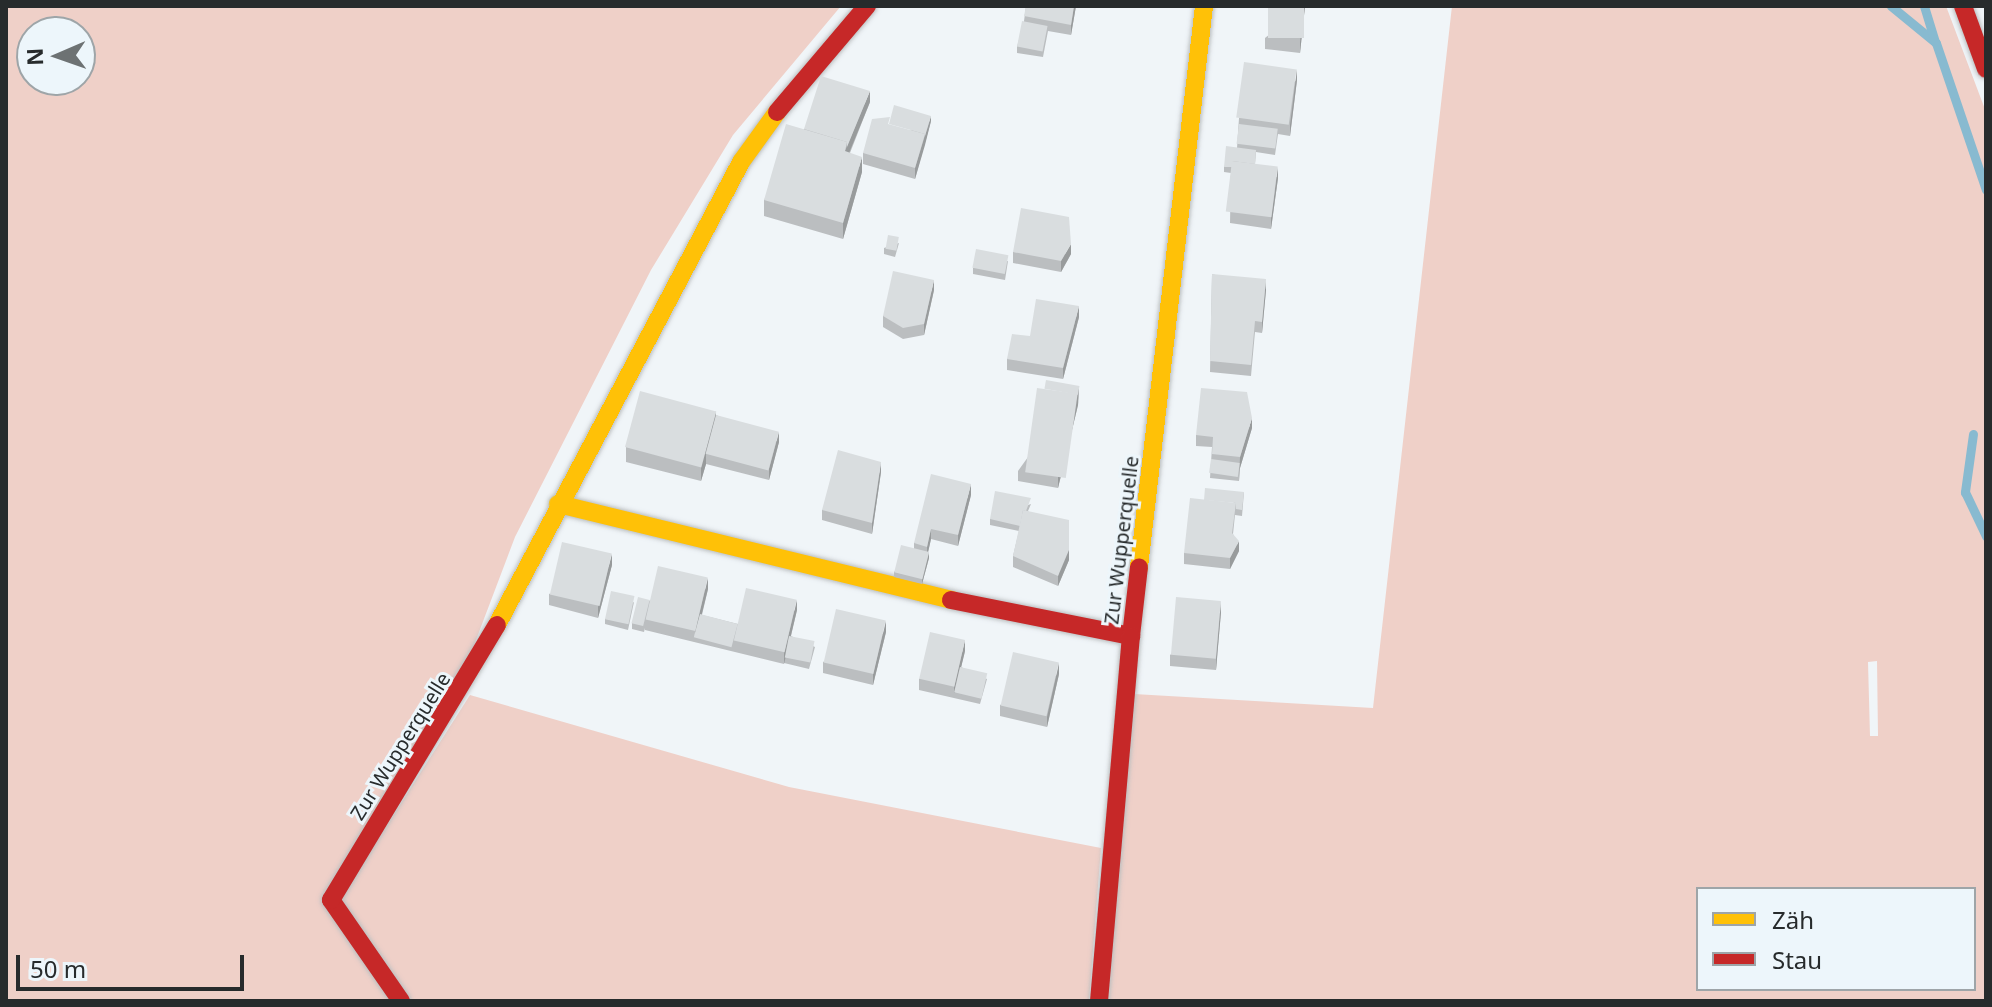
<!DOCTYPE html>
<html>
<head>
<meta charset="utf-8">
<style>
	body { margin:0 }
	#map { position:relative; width:1992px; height:1007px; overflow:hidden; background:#f0f5f8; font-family:"Noto Sans",sans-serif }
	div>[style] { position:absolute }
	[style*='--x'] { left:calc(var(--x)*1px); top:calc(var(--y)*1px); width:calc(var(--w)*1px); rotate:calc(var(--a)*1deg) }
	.green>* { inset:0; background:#efd0c8 }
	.stream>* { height:9px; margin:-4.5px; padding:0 4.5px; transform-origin:4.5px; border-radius:4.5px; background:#88bad0 }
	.roads { filter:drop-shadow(0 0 2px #bbbfc0) drop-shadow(0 0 2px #bbbfc0) }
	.slow>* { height:18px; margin:-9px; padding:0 9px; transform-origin:9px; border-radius:9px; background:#ffc107 }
	.jam>* { height:18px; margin:-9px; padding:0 9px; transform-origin:9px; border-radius:9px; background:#c62828 }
	.wall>* { inset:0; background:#bbbec0 }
	.shaded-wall>* { inset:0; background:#989b9c }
	.building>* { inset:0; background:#d9dddf; transform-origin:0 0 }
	span { translate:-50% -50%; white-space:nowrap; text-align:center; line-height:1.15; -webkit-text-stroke:6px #edf6fb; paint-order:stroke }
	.street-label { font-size:20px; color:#272b2c }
	.frame { position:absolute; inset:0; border:8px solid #272b2c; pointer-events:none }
	.legend { position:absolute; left:1696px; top:887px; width:280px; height:104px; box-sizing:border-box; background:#edf6fb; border:2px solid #9ea5a8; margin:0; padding:10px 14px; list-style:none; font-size:24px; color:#272b2c }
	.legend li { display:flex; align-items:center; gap:16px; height:40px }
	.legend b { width:40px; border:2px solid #9ea5a8 }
	.north { position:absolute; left:16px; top:16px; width:80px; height:80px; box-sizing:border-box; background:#edf6fb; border:2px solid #9ea5a8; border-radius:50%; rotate:268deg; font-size:22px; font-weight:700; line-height:32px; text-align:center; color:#272b2c }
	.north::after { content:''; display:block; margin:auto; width:28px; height:36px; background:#6d7273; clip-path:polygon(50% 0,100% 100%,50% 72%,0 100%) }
	.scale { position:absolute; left:16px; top:955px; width:228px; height:36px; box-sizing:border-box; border:4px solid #272b2c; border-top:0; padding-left:10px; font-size:24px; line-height:28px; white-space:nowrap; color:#272b2c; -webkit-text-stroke:6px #edf6fb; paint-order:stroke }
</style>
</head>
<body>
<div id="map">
	<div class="green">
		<div style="clip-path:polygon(evenodd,6px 6px,841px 6px,733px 135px,651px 270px,515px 537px,465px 669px,328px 893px,393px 1001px,6px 1001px,6px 6px,32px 32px,80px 32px,80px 80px,32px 80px,32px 32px)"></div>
		<div style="clip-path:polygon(evenodd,1452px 6px,1946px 6px,1986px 112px,1986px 1001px,1105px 1001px,1134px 694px,1373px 708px,1452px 6px,1877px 661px,1878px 736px,1870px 736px,1868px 662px,1877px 661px,1452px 6px,1698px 889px,1974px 889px,1974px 989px,1698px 989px,1698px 889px)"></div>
		<div style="clip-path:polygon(470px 695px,789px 787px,1101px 848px,1089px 1001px,407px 1001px,338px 902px)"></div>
	</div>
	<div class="stream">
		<div style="--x:1891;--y:6;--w:58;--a:39.4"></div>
		<div style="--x:1936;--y:43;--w:155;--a:71.2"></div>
		<div style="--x:1924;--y:6;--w:37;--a:73"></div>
		<div style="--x:1973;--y:434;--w:59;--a:97.9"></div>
		<div style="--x:1965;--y:492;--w:49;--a:64.5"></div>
	</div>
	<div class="roads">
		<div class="slow">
			<div style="--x:558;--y:504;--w:405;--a:13.7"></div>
			<div style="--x:1139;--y:567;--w:565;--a:-83.39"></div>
			<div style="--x:497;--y:625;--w:523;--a:-62.21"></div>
			<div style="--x:741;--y:162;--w:62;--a:-54.2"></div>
		</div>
		<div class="jam">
			<div style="--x:1963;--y:6;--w:67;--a:69.9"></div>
			<div style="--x:777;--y:112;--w:139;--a:-49.7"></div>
			<div style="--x:951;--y:600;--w:184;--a:11.3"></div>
			<div style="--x:1131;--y:636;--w:69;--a:-83.4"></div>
			<div style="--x:401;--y:1001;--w:123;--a:-124.7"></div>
			<div style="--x:331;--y:900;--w:321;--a:-58.9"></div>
			<div style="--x:1099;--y:1001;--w:366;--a:-85"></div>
		</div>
	</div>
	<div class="wall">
		<div style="clip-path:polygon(1026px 6px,1076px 6px,1071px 35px,1048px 31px,1043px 57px,1017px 53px,1017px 47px,1024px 21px)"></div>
		<div style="clip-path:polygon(1305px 6px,1300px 53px,1265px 49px,1265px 38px)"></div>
		<div style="clip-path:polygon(1297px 80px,1290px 136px,1278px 134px,1275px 155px,1256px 152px,1255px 164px,1278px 178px,1271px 229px,1230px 223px,1231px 173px,1224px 172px,1224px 167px,1237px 148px,1239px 118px)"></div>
		<div style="clip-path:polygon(870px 102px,850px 153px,862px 172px,843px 239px,764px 216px,764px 200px,804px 129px)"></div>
		<div style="clip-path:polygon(931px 121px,915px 179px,863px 164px,863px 153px)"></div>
		<div style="clip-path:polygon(899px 243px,895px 257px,884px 254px,884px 248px)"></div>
		<div style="clip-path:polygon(1013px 252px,1071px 254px,1061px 272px,1013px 263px)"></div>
		<div style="clip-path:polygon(1008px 261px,1005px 280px,973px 274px,973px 268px)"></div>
		<div style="clip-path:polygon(1212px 274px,1266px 290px,1262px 333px,1255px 332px,1251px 376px,1210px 372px)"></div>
		<div style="clip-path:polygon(934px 290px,924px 335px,903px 339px,883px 327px,883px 316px)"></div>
		<div style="clip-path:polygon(1079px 317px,1063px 379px,1007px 370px,1007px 359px,1030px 336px)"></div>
		<div style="clip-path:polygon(1079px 386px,1078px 405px,1058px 488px,1018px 481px,1018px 471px)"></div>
		<div style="clip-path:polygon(716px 415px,779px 442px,769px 480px,706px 464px,701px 481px,626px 462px,626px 447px)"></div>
		<div style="clip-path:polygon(1252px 428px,1240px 468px,1239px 481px,1210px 478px,1212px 447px,1196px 446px,1196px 435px)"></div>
		<div style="clip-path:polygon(881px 472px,872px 534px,822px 520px,822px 510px)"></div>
		<div style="clip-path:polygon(1244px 492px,1242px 516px,1235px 515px,1233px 534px,1239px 551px,1230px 569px,1184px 564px,1184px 553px)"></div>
		<div style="clip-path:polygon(971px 495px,958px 546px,931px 539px,928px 552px,929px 558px,922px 584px,894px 577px,894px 572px,914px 549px,914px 543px)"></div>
		<div style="clip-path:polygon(1031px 504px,1028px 511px,1069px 560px,1058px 586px,1013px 567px,1013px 556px,1019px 531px,990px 525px,990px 519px)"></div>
		<div style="clip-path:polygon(612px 565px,598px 618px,549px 605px,549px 594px)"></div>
		<div style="clip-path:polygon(708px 589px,702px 615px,738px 624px,797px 610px,791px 636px,815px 647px,809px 669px,784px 663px,784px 662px,784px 664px,645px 630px,645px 628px,644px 632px,632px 629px,632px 623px,650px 600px)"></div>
		<div style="clip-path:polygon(634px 602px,628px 630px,605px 624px,605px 619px)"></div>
		<div style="clip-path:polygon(1221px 612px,1216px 670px,1170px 666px,1170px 655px)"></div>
		<div style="clip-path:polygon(886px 632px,873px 685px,823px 673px,823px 662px)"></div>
		<div style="clip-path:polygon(965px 651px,961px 667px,987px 679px,980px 704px,919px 690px,919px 679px)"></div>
		<div style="clip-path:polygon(1059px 674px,1047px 727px,1000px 716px,1000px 705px)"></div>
	</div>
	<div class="shaded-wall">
		<div style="clip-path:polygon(1074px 6px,1076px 6px,1071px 35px,1071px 25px)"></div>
		<div style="clip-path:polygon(1304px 6px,1305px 6px,1300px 53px,1300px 42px)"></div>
		<div style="clip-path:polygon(1297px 69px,1297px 80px,1290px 136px,1290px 125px)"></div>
		<div style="clip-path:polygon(870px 91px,870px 102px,847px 158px,845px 151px)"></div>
		<div style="clip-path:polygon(931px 116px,931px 121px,925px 145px,915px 179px,915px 168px)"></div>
		<div style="clip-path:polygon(862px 157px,862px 172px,843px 239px,843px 223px)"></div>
		<div style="clip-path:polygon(1278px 167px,1278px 178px,1271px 229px,1271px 218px)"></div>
		<div style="clip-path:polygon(1071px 244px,1071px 254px,1061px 272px,1061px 261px)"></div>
		<div style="clip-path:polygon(1266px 279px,1266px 290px,1262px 333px,1262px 322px)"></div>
		<div style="clip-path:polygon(934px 280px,934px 290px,924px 335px,924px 324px)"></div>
		<div style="clip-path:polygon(1079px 306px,1079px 317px,1063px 379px,1063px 368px)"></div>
		<div style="clip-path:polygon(1079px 386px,1078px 405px,1058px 488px,1058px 477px)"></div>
		<div style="clip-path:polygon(716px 411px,716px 426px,706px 454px,706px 464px,701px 481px,701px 466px)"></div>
		<div style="clip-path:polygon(1252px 418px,1252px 428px,1240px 468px,1239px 481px,1240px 457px)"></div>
		<div style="clip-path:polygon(779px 432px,779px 442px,769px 480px,769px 469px)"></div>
		<div style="clip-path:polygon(881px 462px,881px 472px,872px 534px,872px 523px)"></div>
		<div style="clip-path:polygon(971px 484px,971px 495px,958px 546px,958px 535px)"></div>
		<div style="clip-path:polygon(1069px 520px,1069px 560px,1058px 586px,1058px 576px)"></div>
		<div style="clip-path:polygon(931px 529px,931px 539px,927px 557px,927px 547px)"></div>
		<div style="clip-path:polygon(1239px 541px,1239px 551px,1230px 569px,1230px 558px)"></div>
		<div style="clip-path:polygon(929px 552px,929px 558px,922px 584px,922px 578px)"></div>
		<div style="clip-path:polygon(612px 554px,612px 565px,598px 618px,598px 607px)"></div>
		<div style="clip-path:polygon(708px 578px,708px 589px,696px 637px,695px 637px,695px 631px)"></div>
		<div style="clip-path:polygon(797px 600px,797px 610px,784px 664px,784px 653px)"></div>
		<div style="clip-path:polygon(1221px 601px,1221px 612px,1216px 670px,1216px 659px)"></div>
		<div style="clip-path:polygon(886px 621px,886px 632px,873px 685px,873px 674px)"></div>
		<div style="clip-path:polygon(965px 640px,965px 651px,955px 693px,954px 692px,954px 687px)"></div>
		<div style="clip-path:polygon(1059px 663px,1059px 674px,1047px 727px,1047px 717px)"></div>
	</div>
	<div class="building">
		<div style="clip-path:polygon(1026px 6px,1074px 6px,1071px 25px,1024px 16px)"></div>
		<div style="left:1268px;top:6px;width:36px;height:32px"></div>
		<div style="left:1022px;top:21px;width:26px;height:26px;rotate:11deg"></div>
		<div style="left:1244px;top:62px;width:53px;height:56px;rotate:8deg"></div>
		<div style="clip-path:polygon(821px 76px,870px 91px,847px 147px,847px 142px,804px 129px)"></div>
		<div style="clip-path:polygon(894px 105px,931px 116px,925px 136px,925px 134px,889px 124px)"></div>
		<div style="clip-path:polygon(890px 117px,888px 124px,925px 134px,915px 168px,863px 153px,872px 119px)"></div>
		<div style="clip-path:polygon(786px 124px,847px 142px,845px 151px,862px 157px,843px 223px,764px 200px)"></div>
		<div style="left:1239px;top:124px;width:39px;height:20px;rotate:7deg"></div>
		<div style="clip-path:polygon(1226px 146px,1256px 150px,1255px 164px,1232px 161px,1232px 167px,1224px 167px)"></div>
		<div style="left:1232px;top:161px;width:46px;height:51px;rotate:7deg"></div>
		<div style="clip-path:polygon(1021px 208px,1069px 217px,1071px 244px,1061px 261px,1013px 252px)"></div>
		<div style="left:888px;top:235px;width:11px;height:14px;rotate:10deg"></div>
		<div style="left:976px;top:249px;width:33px;height:19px;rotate:11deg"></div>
		<div style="clip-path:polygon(893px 271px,934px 280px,924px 324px,903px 328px,883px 316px)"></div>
		<div style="clip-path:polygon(1212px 274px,1266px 279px,1262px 322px,1255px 321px,1251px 365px,1210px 361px)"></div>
		<div style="clip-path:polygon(1036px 299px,1079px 306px,1063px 368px,1007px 359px,1012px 334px,1030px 336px)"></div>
		<div style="left:1046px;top:380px;width:34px;height:9px;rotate:10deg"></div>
		<div style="left:1037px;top:388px;width:41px;height:85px;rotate:8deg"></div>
		<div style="clip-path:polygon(1201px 388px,1247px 392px,1252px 418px,1240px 457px,1212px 454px,1213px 437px,1196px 435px)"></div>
		<div style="left:640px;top:391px;width:79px;height:58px;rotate:15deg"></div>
		<div style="left:716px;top:415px;width:65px;height:40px;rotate:15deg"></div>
		<div style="clip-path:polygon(838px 450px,881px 462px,872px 523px,822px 510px)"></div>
		<div style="left:1211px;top:459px;width:29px;height:14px;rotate:8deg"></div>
		<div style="clip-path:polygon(931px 474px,971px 484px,958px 535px,931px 529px,927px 547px,914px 543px)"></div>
		<div style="clip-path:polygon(1205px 488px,1244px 492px,1242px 510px,1236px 509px,1236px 503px,1204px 500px)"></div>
		<div style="clip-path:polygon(995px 491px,1031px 498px,1026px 511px,1023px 510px,1020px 526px,990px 519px)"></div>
		<div style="clip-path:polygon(1190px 498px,1236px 503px,1232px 533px,1239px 541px,1230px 558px,1184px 553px)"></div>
		<div style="clip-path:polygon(1023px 510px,1069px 520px,1069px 550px,1058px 576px,1013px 556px)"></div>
		<div style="left:562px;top:542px;width:51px;height:54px;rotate:13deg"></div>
		<div style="left:901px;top:545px;width:29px;height:28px;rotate:14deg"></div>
		<div style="left:658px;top:566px;width:51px;height:55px;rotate:13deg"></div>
		<div style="left:746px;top:588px;width:52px;height:54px;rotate:13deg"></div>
		<div style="left:611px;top:591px;width:24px;height:29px;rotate:12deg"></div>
		<div style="left:638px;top:597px;width:12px;height:27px;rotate:14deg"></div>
		<div style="left:1176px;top:597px;width:45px;height:58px;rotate:5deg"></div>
		<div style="left:836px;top:609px;width:51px;height:55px;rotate:13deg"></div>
		<div style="left:700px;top:614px;width:39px;height:24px;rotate:15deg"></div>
		<div style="left:930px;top:632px;width:36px;height:48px;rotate:13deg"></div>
		<div style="left:789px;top:636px;width:26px;height:22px;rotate:11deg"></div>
		<div style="left:1013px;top:652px;width:47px;height:55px;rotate:13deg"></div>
		<div style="left:960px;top:667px;width:28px;height:26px;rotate:13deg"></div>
	</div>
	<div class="street-label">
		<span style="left:1121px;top:540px;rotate:-83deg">Zur Wupperquelle</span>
		<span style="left:400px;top:746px;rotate:-58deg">Zur Wupperquelle</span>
	</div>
	<div class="frame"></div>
	<ul class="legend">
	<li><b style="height:10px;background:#ffc107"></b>Zäh</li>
	<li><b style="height:10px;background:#c62828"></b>Stau</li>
	</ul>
	<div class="north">N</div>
	<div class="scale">50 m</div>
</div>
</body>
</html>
